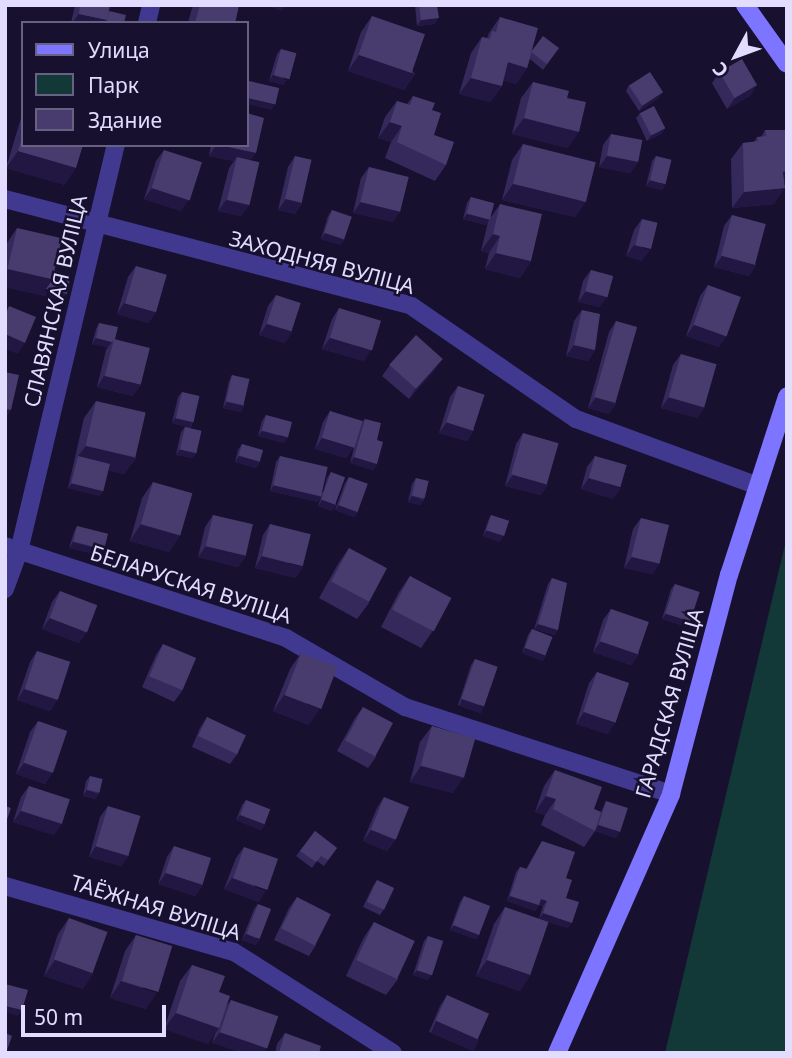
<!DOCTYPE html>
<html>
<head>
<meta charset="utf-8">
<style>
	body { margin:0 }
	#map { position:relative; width:792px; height:1058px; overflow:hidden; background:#17102e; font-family:"Noto Sans",sans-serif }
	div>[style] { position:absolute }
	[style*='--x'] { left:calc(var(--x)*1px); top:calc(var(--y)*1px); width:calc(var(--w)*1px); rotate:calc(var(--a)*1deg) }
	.green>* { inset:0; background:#133838 }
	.street>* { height:18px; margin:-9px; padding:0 9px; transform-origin:9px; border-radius:9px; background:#40398f }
	.secondary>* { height:18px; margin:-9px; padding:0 9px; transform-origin:9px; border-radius:9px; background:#7d74ff }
	.wall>* { inset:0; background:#35295c }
	.shaded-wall>* { inset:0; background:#211742; transform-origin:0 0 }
	.building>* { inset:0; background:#483c6e; transform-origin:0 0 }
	span { translate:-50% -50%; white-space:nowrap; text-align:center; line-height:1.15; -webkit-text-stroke:5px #17102e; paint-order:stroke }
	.street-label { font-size:21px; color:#e2ddff }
	.frame { position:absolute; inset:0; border:7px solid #e2ddff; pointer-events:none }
	.legend { position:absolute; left:21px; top:21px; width:228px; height:126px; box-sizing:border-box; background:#17102e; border:2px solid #686282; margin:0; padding:9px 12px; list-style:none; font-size:21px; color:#e2ddff }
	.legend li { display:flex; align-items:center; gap:14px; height:35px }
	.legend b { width:35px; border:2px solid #686282 }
	.north { position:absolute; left:701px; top:21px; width:70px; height:70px; -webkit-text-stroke:5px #17102e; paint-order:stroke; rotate:229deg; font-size:19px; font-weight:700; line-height:28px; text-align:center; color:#e2ddff }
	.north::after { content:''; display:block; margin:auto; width:24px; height:32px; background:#e2ddff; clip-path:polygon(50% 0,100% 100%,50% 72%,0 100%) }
	.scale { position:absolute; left:21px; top:1005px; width:145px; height:32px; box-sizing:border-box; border:4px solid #e2ddff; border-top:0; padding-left:9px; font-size:21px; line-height:24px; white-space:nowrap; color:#e2ddff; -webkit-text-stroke:5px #17102e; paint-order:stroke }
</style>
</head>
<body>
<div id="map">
	<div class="green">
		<div style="clip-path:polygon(787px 536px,787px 1053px,665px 1053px)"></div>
	</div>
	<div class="street">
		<div style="--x:147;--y:23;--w:18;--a:-77"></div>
		<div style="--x:5;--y:199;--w:419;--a:14.7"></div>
		<div style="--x:410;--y:305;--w:201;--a:34.5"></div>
		<div style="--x:576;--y:419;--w:194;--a:20.2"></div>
		<div style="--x:5;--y:546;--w:296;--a:18.1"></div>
		<div style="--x:286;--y:638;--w:138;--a:30.1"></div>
		<div style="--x:405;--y:707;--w:280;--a:18.1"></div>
		<div style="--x:5;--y:589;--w:40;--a:-69.8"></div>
		<div style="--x:19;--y:551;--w:417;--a:-76.6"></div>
		<div style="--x:5;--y:886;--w:238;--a:16.1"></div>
		<div style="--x:234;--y:952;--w:188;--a:32.4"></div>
	</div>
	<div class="secondary">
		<div style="--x:745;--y:5;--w:72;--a:54.6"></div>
		<div style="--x:557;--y:1053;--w:283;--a:-66.2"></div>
		<div style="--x:671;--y:794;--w:227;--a:-75.2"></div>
		<div style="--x:729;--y:575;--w:188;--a:-72"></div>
	</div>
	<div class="wall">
		<div style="clip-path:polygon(75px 5px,110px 5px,109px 11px,124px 23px,71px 23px)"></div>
		<div style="clip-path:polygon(194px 5px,239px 5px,235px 23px,188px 23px,192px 8px)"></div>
		<div style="clip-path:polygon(415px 5px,437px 5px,435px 24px,417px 26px)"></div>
		<div style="clip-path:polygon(372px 16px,415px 74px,404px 90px,348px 71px,361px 32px)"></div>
		<div style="clip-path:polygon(500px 17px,532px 51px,559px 48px,543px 70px,530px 59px,527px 68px,516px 84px,503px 80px,502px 86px,490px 102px,459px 94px,471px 53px,482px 37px,487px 38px,489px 33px)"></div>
		<div style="clip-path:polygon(281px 49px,284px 85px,269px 81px,277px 54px)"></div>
		<div style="clip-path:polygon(720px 72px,757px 85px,750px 96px,727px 109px,712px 83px)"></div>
		<div style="clip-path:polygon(533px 82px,567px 98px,568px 148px,512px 134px,521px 98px)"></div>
		<div style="clip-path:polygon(629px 85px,659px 98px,639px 111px,626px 91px)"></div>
		<div style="clip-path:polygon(413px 96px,432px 110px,434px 135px,446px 165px,435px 181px,385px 158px,391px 142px,378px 138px,385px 117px,397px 101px,407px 104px)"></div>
		<div style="clip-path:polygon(640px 113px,665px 128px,661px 134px,647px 141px,636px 118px)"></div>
		<div style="clip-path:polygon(23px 115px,23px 145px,65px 185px,6px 168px,21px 118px)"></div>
		<div style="clip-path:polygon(765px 130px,784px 182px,774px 204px,732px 208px,731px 159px,743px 143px,754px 142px,757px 137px,761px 137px)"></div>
		<div style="clip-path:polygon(611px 134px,638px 162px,630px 173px,599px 167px,603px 145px)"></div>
		<div style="clip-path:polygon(523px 144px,586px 201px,575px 217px,502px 200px,512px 160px)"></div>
		<div style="clip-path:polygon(211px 145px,247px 145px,251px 160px,249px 205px,241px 216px,218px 211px,229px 168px,234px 161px,209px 156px)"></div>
		<div style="clip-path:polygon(164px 150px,181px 211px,144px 199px,156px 161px)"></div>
		<div style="clip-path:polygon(295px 156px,302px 203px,295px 214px,278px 210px,288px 167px)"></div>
		<div style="clip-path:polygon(656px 156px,662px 190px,646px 186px,652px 161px)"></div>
		<div style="clip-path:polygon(369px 167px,393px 222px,353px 213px,361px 178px)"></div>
		<div style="clip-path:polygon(471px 197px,491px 217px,500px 204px,531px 261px,520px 278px,485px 269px,489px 253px,481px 251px,488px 222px,486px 225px,463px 219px,467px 203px)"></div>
		<div style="clip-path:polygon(332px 210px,341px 245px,321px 239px,328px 216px)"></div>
		<div style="clip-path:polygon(732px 215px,756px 265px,749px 276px,714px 267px,724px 226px)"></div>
		<div style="clip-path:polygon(642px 219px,642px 261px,626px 256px,634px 230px)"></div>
		<div style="clip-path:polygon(17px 228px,55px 271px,63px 300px,5px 287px,5px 246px)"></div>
		<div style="clip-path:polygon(136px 266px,156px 312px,148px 323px,117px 314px,128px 277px)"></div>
		<div style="clip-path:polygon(591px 270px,600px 307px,578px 302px,583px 281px)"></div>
		<div style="clip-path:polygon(708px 285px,719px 347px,686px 336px,700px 296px)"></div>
		<div style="clip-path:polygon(276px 295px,285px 343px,259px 335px,268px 306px)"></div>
		<div style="clip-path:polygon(339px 308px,364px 361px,322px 349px,332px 319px)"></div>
		<div style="clip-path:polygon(582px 310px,595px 350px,588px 361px,566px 356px,574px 321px)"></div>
		<div style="clip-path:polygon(616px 321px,609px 414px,588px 408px,609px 332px)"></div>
		<div style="clip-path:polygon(99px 323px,115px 339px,133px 396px,97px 387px,106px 350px,108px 347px,92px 344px,96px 329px)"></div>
		<div style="clip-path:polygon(681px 354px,698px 418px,661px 408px,673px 365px)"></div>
		<div style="clip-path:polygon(390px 365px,435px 370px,409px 399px,382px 376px)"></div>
		<div style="clip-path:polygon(232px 375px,244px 406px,241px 412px,223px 408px,229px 381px)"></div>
		<div style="clip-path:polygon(458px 386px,474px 430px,467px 441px,439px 433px,450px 397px)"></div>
		<div style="clip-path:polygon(182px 392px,193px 422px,190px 428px,193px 458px,176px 455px,181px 432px,185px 427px,187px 427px,172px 423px,178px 397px)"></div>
		<div style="clip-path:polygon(96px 401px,136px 458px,124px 474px,108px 470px,100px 496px,68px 488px,84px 418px)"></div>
		<div style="clip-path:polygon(330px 411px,361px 423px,365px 419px,377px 440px,377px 464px,373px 470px,350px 463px,356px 440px,354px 447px,346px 458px,315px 449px,323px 422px)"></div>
		<div style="clip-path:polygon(266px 415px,284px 443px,258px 436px,262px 421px)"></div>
		<div style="clip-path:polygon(523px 433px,541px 495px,505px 486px,516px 444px)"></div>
		<div style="clip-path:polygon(242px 444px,260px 462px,256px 468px,235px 462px,238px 450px)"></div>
		<div style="clip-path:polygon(280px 456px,323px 492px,327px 478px,331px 472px,336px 505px,332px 511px,318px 506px,321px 498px,318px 502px,270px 491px,276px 462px)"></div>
		<div style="clip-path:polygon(595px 456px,613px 499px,581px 489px,587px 467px)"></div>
		<div style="clip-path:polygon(349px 477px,358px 512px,354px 517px,335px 510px,345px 483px)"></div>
		<div style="clip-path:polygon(416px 478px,424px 500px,420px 505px,408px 502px,412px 484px)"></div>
		<div style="clip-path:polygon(153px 482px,180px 535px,169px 552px,130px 541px,142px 498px)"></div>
		<div style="clip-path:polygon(213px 515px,246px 556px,238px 567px,198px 557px,205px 527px)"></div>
		<div style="clip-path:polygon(491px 515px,500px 542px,483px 536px,488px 521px)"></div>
		<div style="clip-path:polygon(641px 518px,653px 574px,624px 568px,633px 529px)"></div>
		<div style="clip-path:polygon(270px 524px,296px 578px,255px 568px,263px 535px)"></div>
		<div style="clip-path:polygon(77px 526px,99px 555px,69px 548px,74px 532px)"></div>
		<div style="clip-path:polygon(349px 548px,369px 603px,357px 619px,319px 598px,338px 564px)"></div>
		<div style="clip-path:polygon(410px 576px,432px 632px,421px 648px,381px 627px,399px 592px)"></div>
		<div style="clip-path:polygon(552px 578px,558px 630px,554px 635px,534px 629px,548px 584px)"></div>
		<div style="clip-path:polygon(675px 584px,687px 627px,662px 619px,671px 589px)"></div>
		<div style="clip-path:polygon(60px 591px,79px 643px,42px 629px,52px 602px)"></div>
		<div style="clip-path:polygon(611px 609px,639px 654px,631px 665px,593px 652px,603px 620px)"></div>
		<div style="clip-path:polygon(532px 629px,543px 661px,522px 653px,528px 635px)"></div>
		<div style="clip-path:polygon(163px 644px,182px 691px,174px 702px,142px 687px,156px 655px)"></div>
		<div style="clip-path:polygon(37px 651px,57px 700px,50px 711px,17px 700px,30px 662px)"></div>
		<div style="clip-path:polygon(301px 653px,309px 725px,273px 711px,290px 669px)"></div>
		<div style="clip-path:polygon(475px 659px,480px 713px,458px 705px,471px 665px)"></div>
		<div style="clip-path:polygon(597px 672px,608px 734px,576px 724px,589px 683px)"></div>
		<div style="clip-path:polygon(363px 707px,376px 757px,368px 768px,337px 751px,355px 718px)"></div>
		<div style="clip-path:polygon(207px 717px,238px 753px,230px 764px,192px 747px,200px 728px)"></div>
		<div style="clip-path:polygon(38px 721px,52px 773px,45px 784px,16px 774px,30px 732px)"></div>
		<div style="clip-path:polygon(432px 726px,453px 793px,410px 782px,420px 742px)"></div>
		<div style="clip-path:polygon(555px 770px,594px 809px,601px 812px,606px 801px,616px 838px,595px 831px,584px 847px,541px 825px,545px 815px,535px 812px,544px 786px)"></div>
		<div style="clip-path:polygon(90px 776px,99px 794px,95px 799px,83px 796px,86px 781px)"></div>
		<div style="clip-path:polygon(29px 786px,54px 835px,13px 822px,21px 797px)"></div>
		<div style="clip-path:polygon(384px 797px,395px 840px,387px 851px,363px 841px,377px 808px)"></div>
		<div style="clip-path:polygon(246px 800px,265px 824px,261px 830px,236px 820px,242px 805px)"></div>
		<div style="clip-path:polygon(108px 806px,129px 855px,121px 866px,89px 857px,100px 817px)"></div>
		<div style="clip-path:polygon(315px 831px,337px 848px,324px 866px,317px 861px,312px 868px,296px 856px)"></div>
		<div style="clip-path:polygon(542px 841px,566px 878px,566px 898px,568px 928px,539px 919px,543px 906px,539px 905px,535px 911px,507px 901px,516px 872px,520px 867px,526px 869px)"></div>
		<div style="clip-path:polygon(174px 846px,203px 885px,195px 896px,158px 884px,167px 857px)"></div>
		<div style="clip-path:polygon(244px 847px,259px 902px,224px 889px,236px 858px)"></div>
		<div style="clip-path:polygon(377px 880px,384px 909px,380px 915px,363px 907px,373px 886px)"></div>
		<div style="clip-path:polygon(464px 896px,480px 934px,476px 939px,450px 930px,460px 902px)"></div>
		<div style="clip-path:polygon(297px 897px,316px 945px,309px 956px,274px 940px,289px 908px)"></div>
		<div style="clip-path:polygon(258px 904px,256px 945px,242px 940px,254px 909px)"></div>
		<div style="clip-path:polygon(505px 907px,520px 991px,476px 976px,494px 924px)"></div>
		<div style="clip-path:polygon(69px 918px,83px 989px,44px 976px,58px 934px)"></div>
		<div style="clip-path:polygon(374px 922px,398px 979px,386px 995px,346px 976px,363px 939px)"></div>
		<div style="clip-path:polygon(136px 935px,146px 1009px,110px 998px,125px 951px)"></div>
		<div style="clip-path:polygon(428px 936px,428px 980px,413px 975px,424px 941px)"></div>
		<div style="clip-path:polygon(192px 965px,219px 992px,225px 1008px,231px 1000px,263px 1053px,212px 1043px,216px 1031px,208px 1044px,164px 1029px,180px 981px)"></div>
		<div style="clip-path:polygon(447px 995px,471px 1050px,429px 1032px,440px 1006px)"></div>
		<div style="clip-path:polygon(285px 1033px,319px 1053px,275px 1053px,277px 1044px)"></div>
	</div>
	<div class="shaded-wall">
		<div style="clip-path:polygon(266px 5px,286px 5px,282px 11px)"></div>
		<div style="clip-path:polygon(79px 14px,107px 20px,105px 23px,72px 23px)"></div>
		<div style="clip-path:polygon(439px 18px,435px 24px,417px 26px,421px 20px)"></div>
		<div style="clip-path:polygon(359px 55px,415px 74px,404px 90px,348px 71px)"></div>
		<div style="clip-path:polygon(508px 62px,527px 68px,516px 84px,496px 79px)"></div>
		<div style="clip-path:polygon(273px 75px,287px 80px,284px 85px,269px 81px)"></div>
		<div style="clip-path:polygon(471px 78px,502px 86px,490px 102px,459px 94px)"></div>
		<div style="clip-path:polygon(757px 85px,750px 96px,727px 109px,735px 98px)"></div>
		<div style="clip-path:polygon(663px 92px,659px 98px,639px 111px,642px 106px)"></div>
		<div style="clip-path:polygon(247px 98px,275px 105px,271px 110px,247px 104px)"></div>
		<div style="clip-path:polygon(524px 118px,579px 132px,568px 148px,512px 134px)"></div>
		<div style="clip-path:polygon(390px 122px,402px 126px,391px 142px,378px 138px)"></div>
		<div style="clip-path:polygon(665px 128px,661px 134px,647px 141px,651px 135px)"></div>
		<div style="clip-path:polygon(216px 145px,220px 145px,256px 153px,248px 164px,237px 157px,234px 161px,209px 156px)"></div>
		<div style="clip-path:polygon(18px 151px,76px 168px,65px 185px,6px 168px)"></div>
		<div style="clip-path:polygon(607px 156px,638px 162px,630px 173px,599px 167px)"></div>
		<div style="clip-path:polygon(787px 171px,787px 178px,784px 183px,783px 172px)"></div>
		<div style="clip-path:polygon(650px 180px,666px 185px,662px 190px,646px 186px)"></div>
		<div style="clip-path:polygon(513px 184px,586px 201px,575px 217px,502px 200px)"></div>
		<div style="clip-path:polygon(152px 188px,189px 200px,181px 211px,144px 199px)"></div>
		<div style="clip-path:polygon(785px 188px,774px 204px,732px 208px,744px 192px)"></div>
		<div style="clip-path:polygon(286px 199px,302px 203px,295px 214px,278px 210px)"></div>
		<div style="clip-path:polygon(226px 200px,249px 205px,241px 216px,218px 211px)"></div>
		<div style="clip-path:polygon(361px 202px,401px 211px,393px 222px,353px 213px)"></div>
		<div style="clip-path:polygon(467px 214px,490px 219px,486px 225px,463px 219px)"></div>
		<div style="clip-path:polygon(325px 233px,345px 239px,341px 245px,321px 239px)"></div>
		<div style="clip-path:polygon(493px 234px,500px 236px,489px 253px,481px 251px)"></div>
		<div style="clip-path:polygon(634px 245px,650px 250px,642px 261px,626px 256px)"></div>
		<div style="clip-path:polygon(496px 253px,531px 261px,520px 278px,485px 269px)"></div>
		<div style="clip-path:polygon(722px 256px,756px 265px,749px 276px,714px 267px)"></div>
		<div style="clip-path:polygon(8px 269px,53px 279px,67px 294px,63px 300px,5px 287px,5px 273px)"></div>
		<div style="clip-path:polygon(586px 291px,608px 296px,600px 307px,578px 302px)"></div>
		<div style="clip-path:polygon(124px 303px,156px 312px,148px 323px,117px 314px)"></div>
		<div style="clip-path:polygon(267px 324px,293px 332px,285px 343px,259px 335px)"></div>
		<div style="clip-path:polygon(694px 325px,727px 336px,719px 347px,686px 336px)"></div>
		<div style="clip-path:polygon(5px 334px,25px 343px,18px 354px,5px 349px)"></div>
		<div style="clip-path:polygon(96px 338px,112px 342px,108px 347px,92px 344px)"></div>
		<div style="clip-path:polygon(330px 338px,371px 350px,364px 361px,322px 349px)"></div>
		<div style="clip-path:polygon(574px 345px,595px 350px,588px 361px,566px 356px)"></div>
		<div style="clip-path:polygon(443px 359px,435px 370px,409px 399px,416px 388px)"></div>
		<div style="clip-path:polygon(104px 376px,141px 385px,133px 396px,97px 387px)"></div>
		<div style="clip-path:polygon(596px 397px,617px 403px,609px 414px,588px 408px)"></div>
		<div style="clip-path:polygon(669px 397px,705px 407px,698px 418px,661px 408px)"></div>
		<div style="clip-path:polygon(227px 402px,244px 406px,241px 412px,223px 408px)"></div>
		<div style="clip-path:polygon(5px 409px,11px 410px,5px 419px)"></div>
		<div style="clip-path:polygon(175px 418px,193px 422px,189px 428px,172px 423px)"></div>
		<div style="clip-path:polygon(447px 422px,474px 430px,467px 441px,439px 433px)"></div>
		<div style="clip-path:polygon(262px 431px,288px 438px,284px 443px,258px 436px)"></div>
		<div style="clip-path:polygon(322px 438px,354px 447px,346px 458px,315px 449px)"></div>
		<div style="clip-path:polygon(86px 446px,136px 458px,124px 474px,77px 462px,78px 456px)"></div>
		<div style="clip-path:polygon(180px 449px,197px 453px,193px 458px,176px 455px)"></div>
		<div style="clip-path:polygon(239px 456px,260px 462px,256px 468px,235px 462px)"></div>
		<div style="clip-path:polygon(354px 457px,377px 464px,373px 470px,350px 463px)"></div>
		<div style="clip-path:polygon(513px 475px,549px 484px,541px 495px,505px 486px)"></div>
		<div style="clip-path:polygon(589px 478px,621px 488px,613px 499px,581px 489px)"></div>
		<div style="clip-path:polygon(72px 483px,104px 490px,100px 496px,68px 488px)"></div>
		<div style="clip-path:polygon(274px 485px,322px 497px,318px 502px,270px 491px)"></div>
		<div style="clip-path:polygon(412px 496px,424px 500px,420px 505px,408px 502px)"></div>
		<div style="clip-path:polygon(322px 500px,336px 505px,332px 511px,318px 506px)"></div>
		<div style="clip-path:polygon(339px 505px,358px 512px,354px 517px,335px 510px)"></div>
		<div style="clip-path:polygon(141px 524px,180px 535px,169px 552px,130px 541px)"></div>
		<div style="clip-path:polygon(487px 530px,504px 536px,500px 542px,483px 536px)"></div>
		<div style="clip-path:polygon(73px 542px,103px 550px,99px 555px,69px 548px)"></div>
		<div style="clip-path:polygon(206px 546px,246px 556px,238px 567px,198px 557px)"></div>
		<div style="clip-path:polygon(262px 556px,303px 567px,296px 578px,255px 568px)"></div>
		<div style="clip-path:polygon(632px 557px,660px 563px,653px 574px,624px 568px)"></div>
		<div style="clip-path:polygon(666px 614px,691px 621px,687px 627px,662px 619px)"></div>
		<div style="clip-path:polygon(50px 618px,87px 632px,79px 643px,42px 629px)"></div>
		<div style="clip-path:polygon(538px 624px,558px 630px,554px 635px,534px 629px)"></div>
		<div style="clip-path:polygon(601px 641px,639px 654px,631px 665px,593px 652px)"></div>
		<div style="clip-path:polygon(525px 648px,547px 655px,543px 661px,522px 653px)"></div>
		<div style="clip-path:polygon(24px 689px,57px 700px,50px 711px,17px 700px)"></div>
		<div style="clip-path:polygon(284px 695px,320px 709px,309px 725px,273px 711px)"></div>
		<div style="left:462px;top:699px;width:23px;height:7px;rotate:20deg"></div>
		<div style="clip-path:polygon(584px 712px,615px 723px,608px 734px,576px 724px)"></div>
		<div style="clip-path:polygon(24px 763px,52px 773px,45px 784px,16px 774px)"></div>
		<div style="clip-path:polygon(421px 766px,464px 777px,453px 793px,410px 782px)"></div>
		<div style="clip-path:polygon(87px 790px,99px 794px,95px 799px,83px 796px)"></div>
		<div style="clip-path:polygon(546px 796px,556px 799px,545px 815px,535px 812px)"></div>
		<div style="clip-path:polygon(21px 811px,62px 824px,54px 835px,13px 822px)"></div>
		<div style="clip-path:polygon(240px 815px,265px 824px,261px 830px,236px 820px)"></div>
		<div style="clip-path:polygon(598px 825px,620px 832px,616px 838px,595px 831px)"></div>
		<div style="clip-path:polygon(371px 830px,395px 840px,387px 851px,363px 841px)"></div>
		<div style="clip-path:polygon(96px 846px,129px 855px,121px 866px,89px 857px)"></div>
		<div style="clip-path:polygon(166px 873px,203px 885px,195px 896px,158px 884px)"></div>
		<div style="clip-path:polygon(232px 878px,266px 891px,259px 902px,224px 889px)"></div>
		<div style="clip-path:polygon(510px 896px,539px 905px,535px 911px,507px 901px)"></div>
		<div style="clip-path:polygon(541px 899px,547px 901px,543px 906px,538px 904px)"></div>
		<div style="clip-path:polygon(543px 913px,572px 923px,568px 928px,539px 919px)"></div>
		<div style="clip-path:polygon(454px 925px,480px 934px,476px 939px,450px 930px)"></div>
		<div style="clip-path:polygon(246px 934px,260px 940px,256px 945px,242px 940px)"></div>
		<div style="clip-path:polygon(55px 960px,94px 973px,83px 989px,44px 976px)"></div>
		<div style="clip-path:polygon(487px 960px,531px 975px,520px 991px,476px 976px)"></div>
		<div style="clip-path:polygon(417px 970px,432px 975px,428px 980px,413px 975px)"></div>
		<div style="clip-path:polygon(121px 981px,157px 993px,146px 1009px,110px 998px)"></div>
		<div style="clip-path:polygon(5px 1006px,22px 1010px,18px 1016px,5px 1012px)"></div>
		<div style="clip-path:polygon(176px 1013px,219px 1028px,208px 1044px,164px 1029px)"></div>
		<div style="left:436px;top:1021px;width:47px;height:13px;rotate:23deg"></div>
		<div style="clip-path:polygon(220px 1032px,267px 1048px,263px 1053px,241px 1053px,212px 1043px)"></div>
	</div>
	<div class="building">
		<div style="clip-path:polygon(80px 5px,110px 5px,107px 20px,79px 14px)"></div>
		<div style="clip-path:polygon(200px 5px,239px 5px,235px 23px,195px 23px)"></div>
		<div style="clip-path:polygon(419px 5px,437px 5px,439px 18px,421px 20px)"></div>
		<div style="clip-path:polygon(109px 11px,126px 15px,124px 23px,105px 23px,107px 20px)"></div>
		<div style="left:372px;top:16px;width:56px;height:41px;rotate:19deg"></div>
		<div style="clip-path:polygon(500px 17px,538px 28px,527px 68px,508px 62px,502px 86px,471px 78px,482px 37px,490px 39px,492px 31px,496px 32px)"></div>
		<div style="left:543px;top:36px;width:20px;height:20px;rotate:37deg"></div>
		<div style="left:281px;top:49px;width:16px;height:27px;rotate:15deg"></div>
		<div style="left:742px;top:59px;width:30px;height:26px;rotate:60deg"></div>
		<div style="left:650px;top:72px;width:24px;height:25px;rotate:57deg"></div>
		<div style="left:249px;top:81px;width:31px;height:17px;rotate:13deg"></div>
		<div style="clip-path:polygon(533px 82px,569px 91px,567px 98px,586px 102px,579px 132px,524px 118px)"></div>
		<div style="clip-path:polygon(413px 96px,435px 103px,432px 110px,441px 113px,434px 135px,454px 142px,446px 165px,397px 142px,402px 126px,390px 122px,397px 101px,410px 105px)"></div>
		<div style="left:654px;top:106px;width:25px;height:16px;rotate:63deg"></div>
		<div style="clip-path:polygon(247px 113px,264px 118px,256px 153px,220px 145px,247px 145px)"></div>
		<div style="clip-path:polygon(765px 130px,787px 130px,787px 171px,783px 172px,785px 188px,744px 192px,743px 143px,758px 141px,757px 137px,766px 136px)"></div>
		<div style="clip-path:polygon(23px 134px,23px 145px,83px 145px,76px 168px,18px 151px)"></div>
		<div style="left:611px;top:134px;width:32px;height:22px;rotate:11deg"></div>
		<div style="left:523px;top:144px;width:75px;height:41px;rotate:14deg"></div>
		<div style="left:164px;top:150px;width:40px;height:40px;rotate:18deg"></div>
		<div style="left:295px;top:156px;width:17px;height:44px;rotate:13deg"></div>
		<div style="left:656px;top:156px;width:16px;height:25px;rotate:14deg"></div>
		<div style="left:237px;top:157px;width:23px;height:44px;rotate:13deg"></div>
		<div style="left:369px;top:167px;width:41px;height:36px;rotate:14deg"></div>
		<div style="left:471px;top:197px;width:24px;height:17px;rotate:15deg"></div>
		<div style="clip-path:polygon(500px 204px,542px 214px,531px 261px,496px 253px,500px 236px,493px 234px)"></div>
		<div style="left:332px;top:210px;width:21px;height:24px;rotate:19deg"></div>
		<div style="left:732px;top:215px;width:35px;height:42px;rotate:15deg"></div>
		<div style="left:642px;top:219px;width:16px;height:27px;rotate:14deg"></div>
		<div style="left:17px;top:228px;width:46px;height:42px;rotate:13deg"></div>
		<div style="left:136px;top:266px;width:32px;height:39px;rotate:16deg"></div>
		<div style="left:591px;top:270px;width:23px;height:22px;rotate:15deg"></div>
		<div style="clip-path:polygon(55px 271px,71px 275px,67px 294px,46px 289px,53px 279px)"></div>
		<div style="left:708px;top:285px;width:35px;height:42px;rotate:20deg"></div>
		<div style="left:276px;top:295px;width:26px;height:30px;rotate:18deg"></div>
		<div style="clip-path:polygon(9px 306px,36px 317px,25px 343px,5px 334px,5px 316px)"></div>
		<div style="left:339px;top:308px;width:44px;height:31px;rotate:17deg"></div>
		<div style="clip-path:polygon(582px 310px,600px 314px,595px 350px,574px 345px)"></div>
		<div style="left:616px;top:321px;width:22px;height:79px;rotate:16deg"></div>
		<div style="clip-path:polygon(99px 323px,118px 327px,115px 339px,114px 339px,112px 342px,96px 338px)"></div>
		<div style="left:416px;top:335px;width:36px;height:40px;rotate:42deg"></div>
		<div style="left:114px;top:339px;width:37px;height:38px;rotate:14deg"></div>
		<div style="left:681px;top:354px;width:37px;height:45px;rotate:16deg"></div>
		<div style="clip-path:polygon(5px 372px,19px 375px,11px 410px,5px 409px)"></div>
		<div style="left:232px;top:375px;width:18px;height:27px;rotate:13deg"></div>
		<div style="left:458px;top:386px;width:28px;height:38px;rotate:18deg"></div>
		<div style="left:182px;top:392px;width:18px;height:27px;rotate:13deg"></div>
		<div style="left:96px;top:401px;width:51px;height:46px;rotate:13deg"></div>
		<div style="left:330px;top:411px;width:34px;height:28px;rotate:17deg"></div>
		<div style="left:266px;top:415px;width:27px;height:16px;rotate:15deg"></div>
		<div style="clip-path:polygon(365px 419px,381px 423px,377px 440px,383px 442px,377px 464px,354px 457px)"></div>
		<div style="left:185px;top:427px;width:17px;height:23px;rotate:13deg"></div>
		<div style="left:523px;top:433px;width:37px;height:43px;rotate:16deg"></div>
		<div style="left:242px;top:444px;width:22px;height:12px;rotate:16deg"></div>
		<div style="left:78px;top:456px;width:33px;height:28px;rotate:14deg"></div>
		<div style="left:280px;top:456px;width:49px;height:30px;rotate:13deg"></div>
		<div style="left:595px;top:456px;width:33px;height:23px;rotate:16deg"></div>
		<div style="left:331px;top:472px;width:15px;height:29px;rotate:20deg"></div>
		<div style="left:349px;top:477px;width:20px;height:30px;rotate:20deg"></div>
		<div style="left:416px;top:478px;width:13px;height:18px;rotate:13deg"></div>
		<div style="left:153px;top:482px;width:41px;height:44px;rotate:16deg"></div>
		<div style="left:213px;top:515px;width:41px;height:32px;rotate:13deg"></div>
		<div style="left:491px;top:515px;width:19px;height:16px;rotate:18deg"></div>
		<div style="left:641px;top:518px;width:29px;height:40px;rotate:14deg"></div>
		<div style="left:270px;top:524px;width:42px;height:33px;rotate:14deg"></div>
		<div style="left:77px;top:526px;width:32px;height:16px;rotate:14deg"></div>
		<div style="left:349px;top:548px;width:43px;height:38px;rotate:28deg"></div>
		<div style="left:410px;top:576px;width:47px;height:38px;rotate:28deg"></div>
		<div style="clip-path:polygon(552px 578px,567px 583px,558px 630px,538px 624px)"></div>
		<div style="left:675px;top:584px;width:26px;height:31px;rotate:18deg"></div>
		<div style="left:60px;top:591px;width:40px;height:29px;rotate:21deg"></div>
		<div style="left:611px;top:609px;width:40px;height:34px;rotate:19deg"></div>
		<div style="left:532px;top:629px;width:22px;height:20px;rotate:21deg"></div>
		<div style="left:163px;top:644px;width:36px;height:35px;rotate:23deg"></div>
		<div style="left:37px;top:651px;width:35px;height:40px;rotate:18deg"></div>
		<div style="left:301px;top:653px;width:39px;height:45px;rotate:21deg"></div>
		<div style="left:475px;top:659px;width:24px;height:42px;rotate:19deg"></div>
		<div style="left:597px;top:672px;width:34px;height:42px;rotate:19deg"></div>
		<div style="left:363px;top:707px;width:34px;height:38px;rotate:28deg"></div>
		<div style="left:207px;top:717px;width:43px;height:21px;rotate:25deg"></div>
		<div style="left:38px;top:721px;width:31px;height:44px;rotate:19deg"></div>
		<div style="left:432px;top:726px;width:45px;height:41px;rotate:16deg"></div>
		<div style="clip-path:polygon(555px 770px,602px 787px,594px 809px,601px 812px,595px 831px,553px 809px,556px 799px,546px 796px)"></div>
		<div style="left:90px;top:776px;width:13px;height:14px;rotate:13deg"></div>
		<div style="left:29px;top:786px;width:43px;height:26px;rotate:18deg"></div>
		<div style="left:384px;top:797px;width:27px;height:35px;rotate:22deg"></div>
		<div style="left:246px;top:800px;width:26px;height:16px;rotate:21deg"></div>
		<div style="left:606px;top:801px;width:23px;height:25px;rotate:18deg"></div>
		<div style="clip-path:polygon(5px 806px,11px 808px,5px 825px)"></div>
		<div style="left:108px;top:806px;width:34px;height:42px;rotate:17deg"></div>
		<div style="clip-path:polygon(315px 831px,337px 848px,328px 860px,321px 856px,316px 862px,300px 851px)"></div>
		<div style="clip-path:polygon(542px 841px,575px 852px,566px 878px,572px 880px,566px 898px,579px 902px,572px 923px,543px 913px,547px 901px,541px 899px,539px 905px,510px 896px,520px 867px,527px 869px)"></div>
		<div style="left:174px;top:846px;width:39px;height:28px;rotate:18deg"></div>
		<div style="left:244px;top:847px;width:36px;height:33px;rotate:19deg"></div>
		<div style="left:377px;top:880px;width:19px;height:24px;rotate:25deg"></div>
		<div style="left:464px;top:896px;width:28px;height:31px;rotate:21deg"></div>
		<div style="left:297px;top:897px;width:38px;height:35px;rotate:27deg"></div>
		<div style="left:258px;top:904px;width:14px;height:32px;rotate:21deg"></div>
		<div style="left:505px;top:907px;width:46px;height:56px;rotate:19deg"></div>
		<div style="left:69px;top:918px;width:41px;height:44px;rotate:20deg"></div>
		<div style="left:374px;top:922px;width:45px;height:42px;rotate:25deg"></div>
		<div style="left:136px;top:935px;width:38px;height:48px;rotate:17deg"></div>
		<div style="left:428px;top:936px;width:16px;height:36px;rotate:18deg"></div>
		<div style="clip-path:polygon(192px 965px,225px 976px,219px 992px,230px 996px,219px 1028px,176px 1013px)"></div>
		<div style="clip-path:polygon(5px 984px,28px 990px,22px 1010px,5px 1006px)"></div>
		<div style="left:447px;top:995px;width:46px;height:28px;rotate:24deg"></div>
		<div style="left:231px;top:1000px;width:50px;height:34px;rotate:19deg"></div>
		<div style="clip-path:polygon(5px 1033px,12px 1036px,6px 1053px,5px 1053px)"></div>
		<div style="clip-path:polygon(285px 1033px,321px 1046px,319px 1053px,279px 1053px)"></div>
	</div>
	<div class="street-label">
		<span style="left:322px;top:262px;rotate:15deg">ЗАХОДНЯЯ ВУЛІЦА</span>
		<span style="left:55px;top:301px;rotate:-77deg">СЛАВЯНСКАЯ ВУЛІЦА</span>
		<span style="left:191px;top:584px;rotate:18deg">БЕЛАРУСКАЯ ВУЛІЦА</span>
		<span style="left:669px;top:703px;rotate:-74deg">ГАРАДСКАЯ ВУЛІЦА</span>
		<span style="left:156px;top:907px;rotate:17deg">ТАЁЖНАЯ ВУЛІЦА</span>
	</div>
	<div class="frame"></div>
	<ul class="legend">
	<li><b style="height:9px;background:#7d74ff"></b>Улица</li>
	<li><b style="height:19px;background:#133838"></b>Парк</li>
	<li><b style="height:19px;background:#483c6e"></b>Здание</li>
	</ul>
	<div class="north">С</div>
	<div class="scale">50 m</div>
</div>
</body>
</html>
